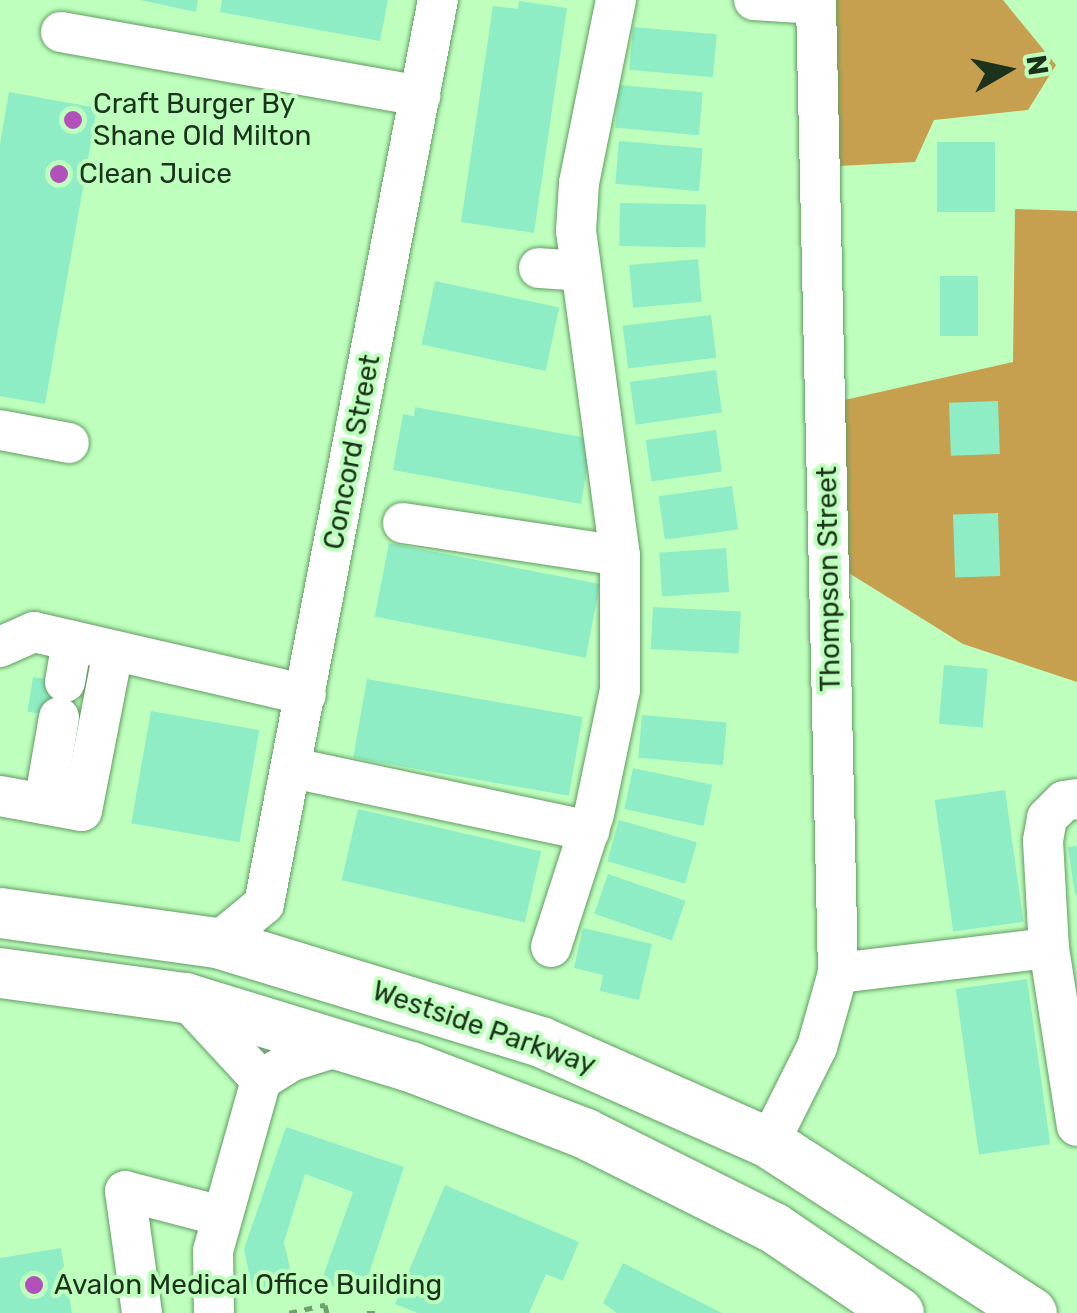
<!DOCTYPE html>
<html>
<head>
<meta charset="utf-8">
<style>
	body { margin:0 }
	#map { position:relative; width:1077px; height:1313px; overflow:hidden; background:#beffbe; font-family:Rubik,sans-serif }
	div>[style] { position:absolute }
	[style*='--x'] { left:calc(var(--x)*1px); top:calc(var(--y)*1px); width:calc(var(--w)*1px); rotate:calc(var(--a)*1deg) }
	.forest>* { inset:0; background:#c6a04e }
	.building>* { inset:0; background:#8eedc4; transform-origin:0 0 }
	.path>* { height:5px; margin-top:-2.5px; transform-origin:0; background:repeating-linear-gradient(90deg,#719f71 0 8px,transparent 0 16px) }
	.roads { filter:drop-shadow(0 0 2px #619e62) drop-shadow(0 0 2px #619e62) }
	.minor>* { height:40px; margin:-20px; padding:0 20px; transform-origin:20px; border-radius:20px; background:#fff }
	.major>* { height:50px; margin:-25px; padding:0 25px; transform-origin:25px; border-radius:25px; background:#fff }
	.dots>* { width:28px; height:28px; translate:-50% -50%; box-sizing:border-box; border:5px solid #beffbe; border-radius:50% }
	span { translate:-50% -50%; white-space:nowrap; text-align:center; line-height:1.15; -webkit-text-stroke:8px #beffbe; paint-order:stroke }
	.poi-label { font-size:28px; color:#1a331a }
	.left { translate:0 -50%; text-align:left }
	.street-label { font-size:28px; color:#1a331a }
	.north { position:absolute; left:957px; top:20px; width:100px; height:100px; -webkit-text-stroke:8px #beffbe; paint-order:stroke; rotate:81deg; font-size:28px; font-weight:700; line-height:40px; text-align:center; color:#1a331a }
	.north::after { content:''; display:block; margin:auto; width:35px; height:45px; background:#1a331a; clip-path:polygon(50% 0,100% 100%,50% 72%,0 100%) }
</style>
</head>
<body>
<div id="map">
	<div class="forest">
		<div style="clip-path:polygon(836px 0,1003px 0,1056px 65px,1028px 110px,934px 120px,915px 162px,839px 166px)"></div>
		<div style="clip-path:polygon(1015px 209px,1077px 211px,1077px 682px,963px 644px,844px 570px,840px 401px,1013px 362px)"></div>
	</div>
	<div class="building">
		<div style="clip-path:polygon(140px 0,198px 0,196px 12px)"></div>
		<div style="clip-path:polygon(222px 0,388px 0,380px 41px,220px 12px)"></div>
		<div style="clip-path:polygon(519px 1px,567px 8px,534px 233px,461px 222px,493px 6px,518px 9px)"></div>
		<div style="left:633px;top:27px;width:84px;height:43px;rotate:5deg"></div>
		<div style="left:619px;top:85px;width:84px;height:43px;rotate:5deg"></div>
		<div style="clip-path:polygon(9px 92px,97px 108px,45px 404px,0 396px,0 144px)"></div>
		<div style="left:619px;top:141px;width:84px;height:43px;rotate:5deg"></div>
		<div style="left:937px;top:142px;width:58px;height:70px"></div>
		<div style="left:620px;top:203px;width:86px;height:43px;rotate:1deg"></div>
		<div style="left:698px;top:259px;width:43px;height:69px;rotate:85deg"></div>
		<div style="left:940px;top:276px;width:38px;height:60px"></div>
		<div style="left:435px;top:281px;width:127px;height:65px;rotate:12deg"></div>
		<div style="left:711px;top:315px;width:43px;height:89px;rotate:83deg"></div>
		<div style="left:716px;top:370px;width:43px;height:87px;rotate:82deg"></div>
		<div style="left:998px;top:401px;width:53px;height:49px;rotate:88deg"></div>
		<div style="clip-path:polygon(415px 407px,592px 439px,581px 504px,393px 470px,403px 414px,414px 416px)"></div>
		<div style="left:716px;top:430px;width:42px;height:71px;rotate:82deg"></div>
		<div style="left:732px;top:486px;width:44px;height:74px;rotate:82deg"></div>
		<div style="left:998px;top:513px;width:63px;height:45px;rotate:88deg"></div>
		<div style="left:389px;top:543px;width:215px;height:75px;rotate:11deg"></div>
		<div style="left:726px;top:548px;width:44px;height:67px;rotate:86deg"></div>
		<div style="left:653px;top:607px;width:88px;height:42px;rotate:3deg"></div>
		<div style="left:944px;top:665px;width:44px;height:59px;rotate:5deg"></div>
		<div style="left:33px;top:677px;width:38px;height:35px;rotate:9deg"></div>
		<div style="left:367px;top:679px;width:219px;height:80px;rotate:10deg"></div>
		<div style="left:151px;top:711px;width:110px;height:114px;rotate:10deg"></div>
		<div style="left:642px;top:715px;width:85px;height:43px;rotate:5deg"></div>
		<div style="left:633px;top:768px;width:81px;height:42px;rotate:12deg"></div>
		<div style="left:1005px;top:790px;width:133px;height:71px;rotate:82deg"></div>
		<div style="left:358px;top:809px;width:188px;height:73px;rotate:13deg"></div>
		<div style="left:619px;top:820px;width:81px;height:43px;rotate:16deg"></div>
		<div style="clip-path:polygon(1077px 846px,1077px 895px,1075px 895px,1068px 847px)"></div>
		<div style="left:608px;top:874px;width:82px;height:42px;rotate:19deg"></div>
		<div style="clip-path:polygon(583px 928px,652px 944px,639px 1000px,600px 991px,603px 975px,574px 968px)"></div>
		<div style="left:1027px;top:979px;width:167px;height:72px;rotate:82deg"></div>
		<div style="clip-path:polygon(286px 1127px,404px 1167px,362px 1295px,321px 1282px,353px 1192px,305px 1174px,284px 1242px,294px 1285px,253px 1293px,244px 1249px)"></div>
		<div style="clip-path:polygon(445px 1185px,579px 1242px,563px 1281px,546px 1274px,529px 1313px,418px 1313px,395px 1304px)"></div>
		<div style="clip-path:polygon(61px 1248px,72px 1313px,0 1313px,0 1258px)"></div>
		<div style="clip-path:polygon(623px 1263px,722px 1313px,617px 1313px,603px 1303px)"></div>
	</div>
	<div class="path">
		<div style="--x:289;--y:1313;--w:37;--a:-13"></div>
		<div style="--x:325;--y:1305;--w:8;--a:76"></div>
		<div style="--x:367;--y:1313;--w:12;--a:0"></div>
	</div>
	<div class="roads">
		<div class="minor">
			<div style="--x:754;--y:0;--w:62;--a:3.7"></div>
			<div style="--x:61;--y:32;--w:365;--a:10.1"></div>
			<div style="--x:539;--y:268;--w:39;--a:4"></div>
			<div style="--x:0;--y:430;--w:70;--a:10.7"></div>
			<div style="--x:403;--y:523;--w:219;--a:8.6"></div>
			<div style="--x:0;--y:647;--w:37;--a:-24"></div>
			<div style="--x:34;--y:632;--w:279;--a:13"></div>
			<div style="--x:65;--y:682;--w:42;--a:-80.3"></div>
			<div style="--x:293;--y:768;--w:303;--a:12"></div>
			<div style="--x:0;--y:796;--w:83;--a:10.4"></div>
			<div style="--x:82;--y:811;--w:163;--a:-79"></div>
			<div style="--x:1077;--y:799;--w:13;--a:171"></div>
			<div style="--x:1064;--y:801;--w:24;--a:135"></div>
			<div style="--x:1047;--y:818;--w:23;--a:100"></div>
			<div style="--x:1043;--y:841;--w:107;--a:86.8"></div>
			<div style="--x:1049;--y:948;--w:180;--a:81.1"></div>
			<div style="--x:44;--y:804;--w:88;--a:-80.2"></div>
			<div style="--x:217;--y:943;--w:61;--a:-39.7"></div>
			<div style="--x:264;--y:904;--w:921;--a:-79.11"></div>
			<div style="--x:551;--y:947;--w:140;--a:-72.1"></div>
			<div style="--x:594;--y:814;--w:127;--a:-78.2"></div>
			<div style="--x:620;--y:690;--w:134;--a:-90"></div>
			<div style="--x:620;--y:556;--w:328;--a:-97.7"></div>
			<div style="--x:576;--y:231;--w:48;--a:-86.4"></div>
			<div style="--x:579;--y:183;--w:187;--a:-78.6"></div>
			<div style="--x:838;--y:973;--w:212;--a:-6.8"></div>
			<div style="--x:186;--y:999;--w:110;--a:47.2"></div>
			<div style="--x:769;--y:1143;--w:107;--a:-63.4"></div>
			<div style="--x:817;--y:1047;--w:77;--a:-74.2"></div>
			<div style="--x:838;--y:973;--w:973;--a:-91.3"></div>
			<div style="--x:142;--y:1313;--w:123;--a:-97.9"></div>
			<div style="--x:125;--y:1191;--w:100;--a:14.5"></div>
			<div style="--x:214;--y:1313;--w:62;--a:-90.9"></div>
			<div style="--x:213;--y:1251;--w:178;--a:-74.3"></div>
			<div style="--x:261;--y:1080;--w:36;--a:-32"></div>
			<div style="--x:292;--y:1061;--w:57;--a:-17.5"></div>
		</div>
		<div class="major">
			<div style="--x:0;--y:913;--w:219;--a:7.9"></div>
			<div style="--x:217;--y:943;--w:339;--a:17"></div>
			<div style="--x:541;--y:1042;--w:249;--a:23.9"></div>
			<div style="--x:769;--y:1143;--w:313;--a:32.9"></div>
			<div style="--x:0;--y:973;--w:187;--a:7.7"></div>
			<div style="--x:185;--y:998;--w:236;--a:17"></div>
			<div style="--x:411;--y:1067;--w:187;--a:20.9"></div>
			<div style="--x:586;--y:1134;--w:210;--a:26.6"></div>
			<div style="--x:774;--y:1228;--w:151;--a:34.2"></div>
		</div>
	</div>
	<div class="dots">
		<div style="left:73px;top:120px;background:#b251b9"></div>
		<div style="left:59px;top:174px;background:#b251b9"></div>
		<div style="left:34px;top:1285px;background:#b251b9"></div>
	</div>
	<div class="poi-label">
		<span class="left" style="left:93px;top:120px">Craft Burger By<br>Shane Old Milton</span>
		<span class="left" style="left:79px;top:174px">Clean Juice</span>
		<span class="left" style="left:54px;top:1285px">Avalon Medical Office Building</span>
	</div>
	<div class="street-label">
		<span style="left:352px;top:452px;rotate:-79deg">Concord Street</span>
		<span style="left:829px;top:579px;rotate:-91deg">Thompson Street</span>
		<span style="left:484px;top:1028px;rotate:19deg">Westside Parkway</span>
	</div>
	<div class="north">N</div>
</div>
</body>
</html>
